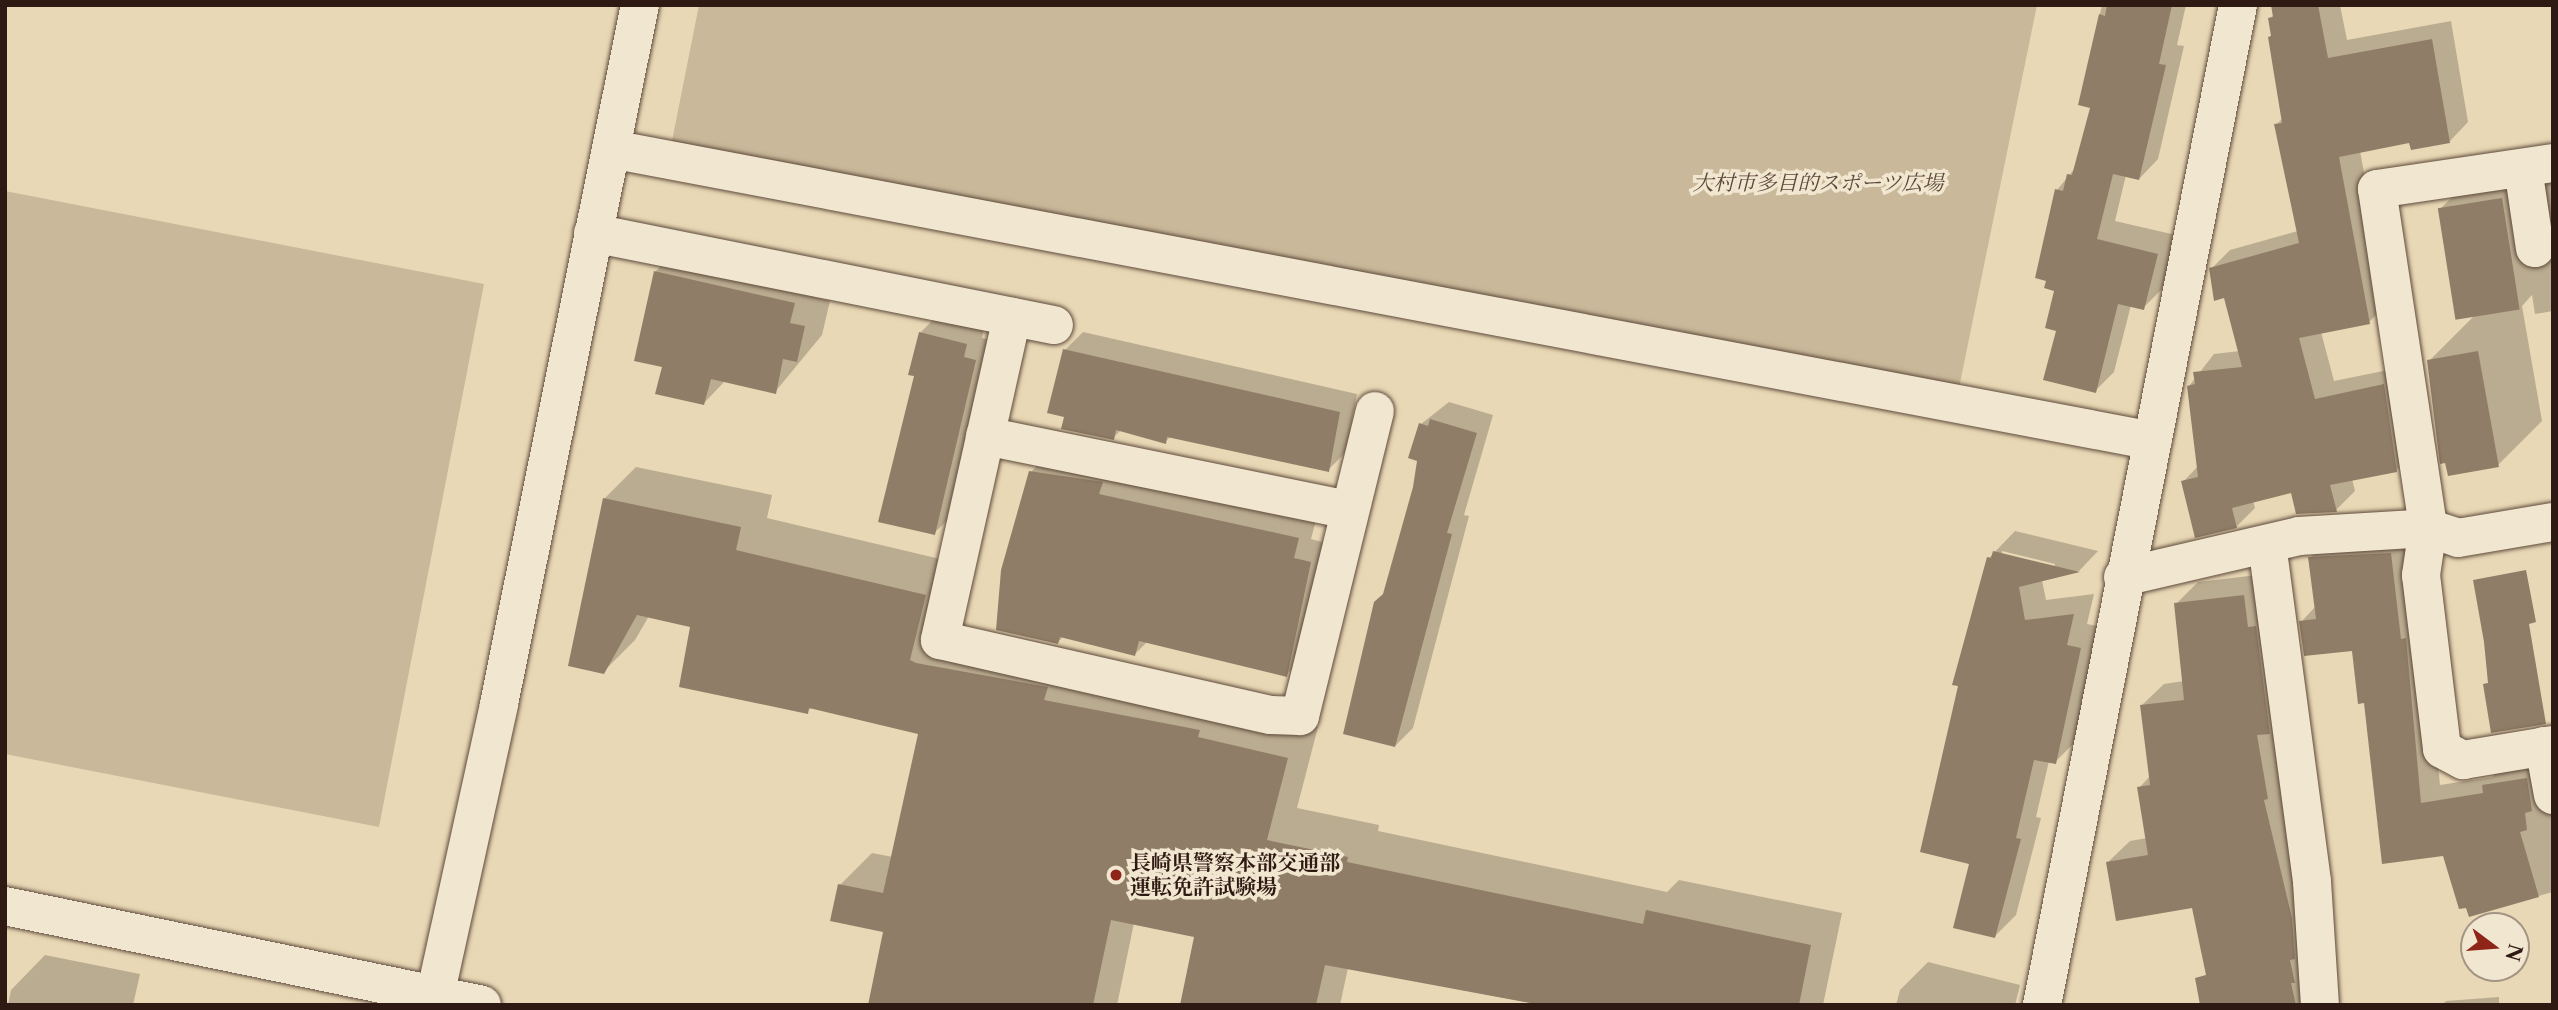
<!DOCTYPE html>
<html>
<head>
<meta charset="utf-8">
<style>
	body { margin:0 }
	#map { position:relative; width:2558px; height:1010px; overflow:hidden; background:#e9d8b5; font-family:"Libre Caslon Text","Noto Serif JP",serif }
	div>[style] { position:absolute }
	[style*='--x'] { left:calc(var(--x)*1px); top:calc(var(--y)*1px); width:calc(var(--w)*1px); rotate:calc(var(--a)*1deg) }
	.green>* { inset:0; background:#c9b899 }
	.shadow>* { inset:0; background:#0003 }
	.building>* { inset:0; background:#907d67; transform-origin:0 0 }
	.roads { filter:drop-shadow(0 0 2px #5e4a3c) drop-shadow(0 0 2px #5e4a3c) }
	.minor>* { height:38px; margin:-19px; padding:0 19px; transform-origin:19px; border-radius:19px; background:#f1e6cf }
	.dots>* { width:19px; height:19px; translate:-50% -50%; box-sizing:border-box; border:4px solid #f1e6cf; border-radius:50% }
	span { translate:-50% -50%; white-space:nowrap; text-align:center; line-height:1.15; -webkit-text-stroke:7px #f1e6cf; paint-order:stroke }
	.park-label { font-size:21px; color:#5d493b; font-style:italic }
	.poi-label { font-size:21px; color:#2f1a13; font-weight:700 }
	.left { translate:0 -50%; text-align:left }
	.frame { position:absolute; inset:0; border:7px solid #2f1a13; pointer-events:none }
	.north { position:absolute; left:2460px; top:912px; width:70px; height:70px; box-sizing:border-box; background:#f1e6cf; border:2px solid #a39484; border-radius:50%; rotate:106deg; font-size:19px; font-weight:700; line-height:28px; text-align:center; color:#2f1a13 }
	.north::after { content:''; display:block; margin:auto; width:24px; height:32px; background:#8f2418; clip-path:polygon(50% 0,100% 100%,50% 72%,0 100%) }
</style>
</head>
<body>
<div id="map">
	<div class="green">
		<div style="clip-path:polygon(699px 5px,2037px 5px,1958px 393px,672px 141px)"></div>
		<div style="clip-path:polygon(5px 191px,484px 284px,379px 827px,5px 754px)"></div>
	</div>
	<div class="shadow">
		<div style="clip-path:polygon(2102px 5px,2186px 5px,2177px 45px,2184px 46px,2158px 159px,2139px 179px,2126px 175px,2115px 221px,2176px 235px,2162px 289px,2143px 308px,2131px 305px,2114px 372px,2095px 391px,2058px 330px,2057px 190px,2076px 167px,2092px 107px,2080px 104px)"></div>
		<div style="clip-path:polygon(2273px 5px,2340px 5px,2347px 40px,2451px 21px,2468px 122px,2450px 141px,2411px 141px,2360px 151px,2388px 303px,2369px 322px,2321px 332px,2334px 381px,2403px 367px,2416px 451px,2397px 470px,2352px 479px,2355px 491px,2336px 510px,2292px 491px,2253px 501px,2255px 508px,2236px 527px,2183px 482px,2199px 465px,2189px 386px,2214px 354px,2240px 351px,2225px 296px,2211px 269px,2230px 250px,2298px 231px,2276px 125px,2283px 118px,2269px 19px,2275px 14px)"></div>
		<div style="clip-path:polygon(2546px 155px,2553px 197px,2553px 311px,2535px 314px,2532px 295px,2522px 306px,2542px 421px,2498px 465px,2429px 361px,2474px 316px,2440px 209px,2485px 165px)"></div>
		<div style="clip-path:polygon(682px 245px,819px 277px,814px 297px,830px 301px,822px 335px,775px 392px,726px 380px,704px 403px,664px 366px,656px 271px)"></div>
		<div style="clip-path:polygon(939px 314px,985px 325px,982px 338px,994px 341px,953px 515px,934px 533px,916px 375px,920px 333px)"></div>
		<div style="clip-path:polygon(1083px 332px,1357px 394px,1346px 452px,1328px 470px,1171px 436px,1165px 442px,1121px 430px,1113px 438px,1066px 416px,1065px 350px)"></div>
		<div style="clip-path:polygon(1449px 402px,1493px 415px,1464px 515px,1469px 516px,1413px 728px,1395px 746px,1385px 593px,1415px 487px,1421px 424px)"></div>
		<div style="clip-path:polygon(1050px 453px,1316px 520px,1311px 539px,1329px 544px,1305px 656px,1286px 675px,1148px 641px,1135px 654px,1064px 636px,1058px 642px,1031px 472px)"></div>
		<div style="clip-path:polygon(636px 467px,772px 495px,767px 518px,957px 563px,941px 628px,1318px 727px,1297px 808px,1379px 825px,1378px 831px,1667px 892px,1679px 880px,1842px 913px,1823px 1005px,1541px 1005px,1348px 968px,1340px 1005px,1181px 1005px,1196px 935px,1134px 923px,1117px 1005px,875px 1005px,885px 930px,840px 885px,872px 853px,893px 857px,920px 732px,812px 707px,807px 712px,692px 625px,649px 616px,635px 640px,603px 672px,604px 499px)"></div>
		<div style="clip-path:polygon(evenodd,2015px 531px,2098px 551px,2079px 571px,2042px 580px,2046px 600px,2094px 594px,2087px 624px,2101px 627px,2076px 741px,2055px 762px,2049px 761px,2036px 817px,2041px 818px,2016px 915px,1995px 936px,1971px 863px,1989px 558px,2015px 531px,2002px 551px,2055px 564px,2054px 568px,2002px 555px,2002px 551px)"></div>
		<div style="clip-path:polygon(2409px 535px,2424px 621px,2440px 785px,2492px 777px,2503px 767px,2545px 754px,2553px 811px,2553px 892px,2470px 915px,2444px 854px,2365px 701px,2353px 649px,2301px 622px,2316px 606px,2310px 558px,2329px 539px)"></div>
		<div style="clip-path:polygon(2266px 574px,2322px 1005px,2233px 1005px,2193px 906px,2108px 862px,2130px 841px,2147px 838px,2139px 788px,2150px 776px,2142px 705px,2164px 684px,2184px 681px,2176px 604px,2198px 582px)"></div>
		<div style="clip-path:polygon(45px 955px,140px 974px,133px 1005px,8px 1005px,11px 990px)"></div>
		<div style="clip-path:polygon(1928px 962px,2020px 985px,2015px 1005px,1896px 1005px,1900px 990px)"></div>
		<div style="clip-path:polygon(2499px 997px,2499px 1005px,2442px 1005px,2446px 1001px)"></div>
	</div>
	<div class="building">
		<div style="clip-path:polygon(2107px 5px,2172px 5px,2159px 64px,2166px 65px,2139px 180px,2113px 174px,2097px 239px,2158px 254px,2144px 310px,2118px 304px,2096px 393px,2043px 380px,2056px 331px,2045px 328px,2054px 291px,2044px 288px,2046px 281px,2035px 278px,2055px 189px,2063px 191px,2067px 174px,2072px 175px,2090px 108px,2078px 105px,2099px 14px,2105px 16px)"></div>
		<div style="clip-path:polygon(2271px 5px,2318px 5px,2328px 58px,2432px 39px,2450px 143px,2411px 150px,2409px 143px,2339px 157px,2370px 324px,2299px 338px,2315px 399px,2384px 384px,2397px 472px,2330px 485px,2337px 512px,2296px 514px,2291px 493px,2232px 508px,2237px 528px,2195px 538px,2181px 481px,2198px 477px,2187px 386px,2195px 384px,2193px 372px,2242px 367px,2224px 298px,2214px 301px,2209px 268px,2299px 243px,2274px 124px,2282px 123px,2268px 37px,2271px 36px,2268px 18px,2273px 17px)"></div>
		<div style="left:2502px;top:198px;width:113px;height:65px;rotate:81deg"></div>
		<div style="clip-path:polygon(654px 271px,795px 303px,790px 323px,805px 326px,797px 362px,783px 359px,776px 394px,711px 379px,704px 405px,655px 394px,662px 367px,634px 361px)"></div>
		<div style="clip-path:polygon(919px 332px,967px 344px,964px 357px,976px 360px,935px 535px,878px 522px,914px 376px,908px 375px)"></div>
		<div style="clip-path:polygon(1063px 349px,1340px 412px,1329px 472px,1167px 437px,1166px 444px,1116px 430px,1114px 440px,1061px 429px,1064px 417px,1047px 413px)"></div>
		<div style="clip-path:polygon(2478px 351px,2499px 467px,2448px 476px,2445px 463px,2440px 464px,2427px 360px)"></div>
		<div style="clip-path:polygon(1430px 419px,1477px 433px,1447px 533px,1452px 534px,1395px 747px,1343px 734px,1374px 602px,1383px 594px,1413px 487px,1417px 461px,1408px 458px,1419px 423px,1428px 426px)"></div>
		<div style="clip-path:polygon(1029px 471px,1103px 482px,1099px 494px,1299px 538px,1294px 558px,1311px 562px,1287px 677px,1139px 641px,1135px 656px,1060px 637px,1058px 644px,996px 630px,1001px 570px)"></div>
		<div style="clip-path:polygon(603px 498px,741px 527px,736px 550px,926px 595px,910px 660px,916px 663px,1048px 687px,1044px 700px,1200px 730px,1198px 737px,1288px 758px,1267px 840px,1348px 857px,1347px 862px,1643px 924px,1646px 910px,1811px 945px,1799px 1005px,1541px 1005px,1325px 965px,1316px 1005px,1180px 1005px,1194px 937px,1111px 920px,1093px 1005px,868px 1005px,883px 932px,830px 921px,838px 884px,883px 893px,918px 734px,809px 708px,808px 714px,679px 687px,690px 627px,637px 615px,604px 674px,568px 666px)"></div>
		<div style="clip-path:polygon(1993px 551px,2080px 572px,2019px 587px,2025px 620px,2074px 614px,2067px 645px,2081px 648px,2056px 764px,2034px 760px,2016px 838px,2021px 839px,1995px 938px,1953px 928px,1969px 864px,1920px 852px,1958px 686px,1952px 685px,1987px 557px,1991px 558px)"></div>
		<div style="clip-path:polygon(2391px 553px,2401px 639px,2406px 638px,2421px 803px,2483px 793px,2482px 785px,2527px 778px,2532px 811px,2525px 813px,2527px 830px,2520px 832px,2539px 897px,2469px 917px,2466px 908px,2459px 909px,2443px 856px,2382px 864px,2364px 703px,2358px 704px,2352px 651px,2304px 656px,2299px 621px,2316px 619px,2308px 557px)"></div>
		<div style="clip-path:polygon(2526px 570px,2536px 622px,2529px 624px,2546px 724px,2491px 733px,2483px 684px,2488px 683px,2484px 642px,2473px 580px)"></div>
		<div style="clip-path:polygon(2244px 595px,2248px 627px,2256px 626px,2270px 734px,2257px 735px,2268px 799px,2264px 800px,2292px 918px,2295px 959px,2290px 960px,2295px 983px,2291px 983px,2296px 1005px,2200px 1005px,2195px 978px,2206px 975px,2192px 908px,2116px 921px,2106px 862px,2148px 855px,2137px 787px,2150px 785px,2140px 705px,2184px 700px,2174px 603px)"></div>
	</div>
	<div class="roads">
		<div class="minor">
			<div style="--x:611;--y:149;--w:1569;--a:10.72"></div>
			<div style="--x:2553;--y:163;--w:178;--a:171.6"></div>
			<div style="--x:2377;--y:189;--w:343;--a:81.4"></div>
			<div style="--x:2428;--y:528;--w:48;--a:98.5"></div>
			<div style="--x:2421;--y:575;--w:175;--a:83.1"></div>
			<div style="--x:2442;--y:749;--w:24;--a:28"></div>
			<div style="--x:2463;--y:760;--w:91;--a:-9.5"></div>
			<div style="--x:2523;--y:168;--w:81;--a:81.5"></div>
			<div style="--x:593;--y:233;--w:470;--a:11.3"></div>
			<div style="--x:1012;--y:317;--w:331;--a:102.6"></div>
			<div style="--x:940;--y:640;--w:339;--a:12.8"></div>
			<div style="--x:1271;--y:715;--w:29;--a:2"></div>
			<div style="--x:1300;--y:716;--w:314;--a:-76.2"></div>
			<div style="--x:985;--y:436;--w:371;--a:11.5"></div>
			<div style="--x:2267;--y:544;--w:341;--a:82.4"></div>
			<div style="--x:2312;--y:882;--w:123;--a:86.3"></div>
			<div style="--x:2123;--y:577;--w:181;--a:-13.1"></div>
			<div style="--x:2299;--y:536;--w:129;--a:-3.5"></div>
			<div style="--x:2428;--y:528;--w:32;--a:18"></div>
			<div style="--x:2458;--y:538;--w:96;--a:-9.6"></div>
			<div style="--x:2544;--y:746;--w:50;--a:79.6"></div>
			<div style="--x:5;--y:906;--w:487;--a:11.7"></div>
			<div style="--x:433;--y:1005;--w:308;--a:-77.6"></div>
			<div style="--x:499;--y:704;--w:713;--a:-78.6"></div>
			<div style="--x:2042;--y:1005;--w:1019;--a:-78.91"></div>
		</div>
	</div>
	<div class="dots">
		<div style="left:1116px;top:875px;background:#8f2418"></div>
	</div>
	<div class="park-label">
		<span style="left:1818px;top:183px">大村市多目的スポーツ広場</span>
	</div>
	<div class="poi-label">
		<span class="left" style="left:1130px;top:875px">長崎県警察本部交通部<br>運転免許試験場</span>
	</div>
	<div class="frame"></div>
	<div class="north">N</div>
</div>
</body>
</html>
